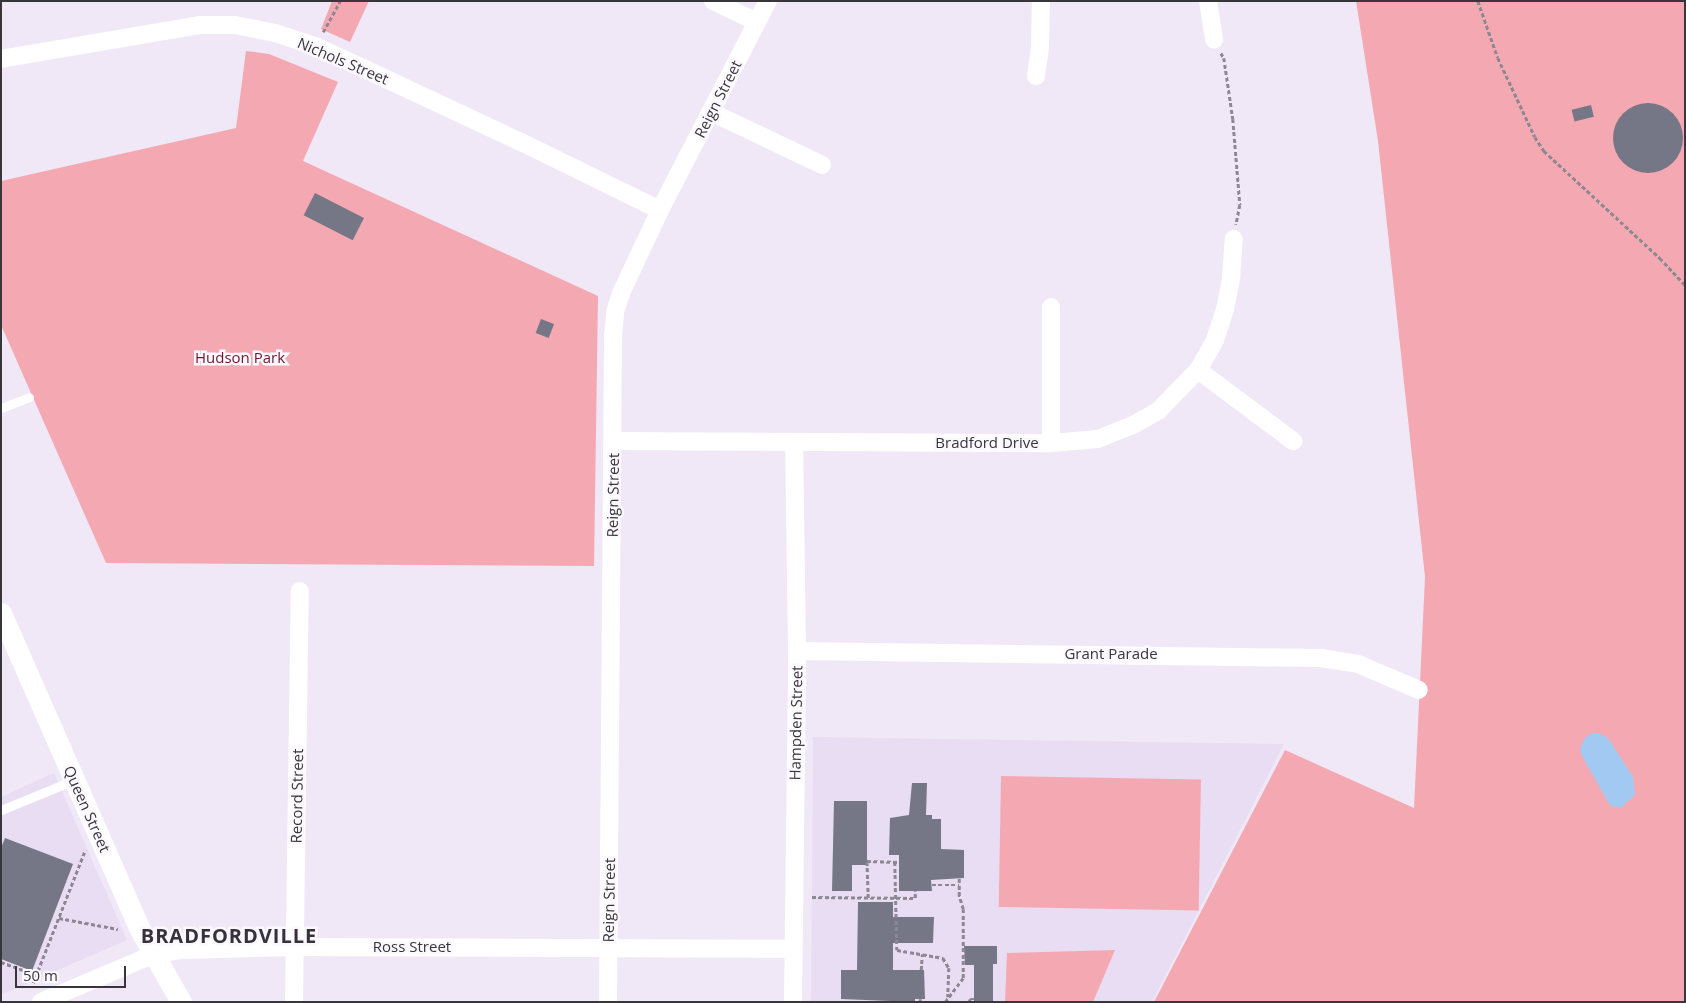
<!DOCTYPE html>
<html>
<head>
<meta charset="utf-8">
<style>
	body { margin:0 }
	#map { position:relative; width:1686px; height:1003px; overflow:hidden; background:#f1e8f7; font-family:"Open Sans",sans-serif }
	div>[style] { position:absolute }
	[style*='--x'] { left:calc(var(--x)*1px); top:calc(var(--y)*1px); width:calc(var(--w)*1px); rotate:calc(var(--a)*1deg) }
	.built>* { inset:0; background:#e9ddf3 }
	.green>* { inset:0; background:#f4a9b2; transform-origin:0 0 }
	.water>* { inset:0; background:#a1c9f2 }
	.building>* { inset:0; background:#767786; transform-origin:0 0 }
	.round { border-radius:50% }
	.path>* { height:2.5px; margin-top:-1.25px; transform-origin:0; background:repeating-linear-gradient(90deg,#8d8792 0 4px,transparent 0 6.5px) }
	.service>* { height:9px; margin:-4.5px; padding:0 4.5px; transform-origin:4.5px; border-radius:4.5px; background:#fff }
	.minor>* { height:18px; margin:-9px; padding:0 9px; transform-origin:9px; border-radius:9px; background:#fff }
	.tertiary>* { height:21px; margin:-10.5px; padding:0 10.5px; transform-origin:10.5px; border-radius:10.5px; background:#fff }
	span { translate:-50% -50%; white-space:nowrap; text-align:center; line-height:1.15; -webkit-text-stroke:5px #fbf8fe; paint-order:stroke }
	.street-label { font-size:15px; color:#38353b }
	.park-label { font-size:15px; color:#6f172d }
	.district-label { font-size:20px; color:#37313c; font-weight:700; letter-spacing:1px }
	.frame { position:absolute; inset:0; border:2px solid #38353b; pointer-events:none }
	.scale { position:absolute; left:15px; top:966px; width:111px; height:22px; box-sizing:border-box; border:2px solid #38353b; border-top:0; padding-left:6px; font-size:15px; line-height:18px; white-space:nowrap; color:#38353b; -webkit-text-stroke:4px #fbf8fe; paint-order:stroke }
</style>
</head>
<body>
<div id="map">
	<div class="built">
		<div style="clip-path:polygon(813px 737px,1284px 744px,1152px 1002px,811px 1002px)"></div>
		<div style="clip-path:polygon(54px 773px,127px 940px,1px 995px,1px 797px)"></div>
	</div>
	<div class="green">
		<div style="clip-path:polygon(332px 1px,369px 1px,350px 42px,321px 29px)"></div>
		<div style="clip-path:polygon(1356px 1px,1685px 1px,1685px 1002px,1154px 1002px,1285px 750px,1414px 808px,1425px 577px,1378px 141px)"></div>
		<div style="clip-path:polygon(246px 51px,269px 54px,338px 82px,303px 161px,598px 296px,594px 566px,106px 563px,1px 325px,1px 181px,236px 128px)"></div>
		<div style="left:1001px;top:776px;width:200px;height:131px;rotate:1deg"></div>
		<div style="clip-path:polygon(1115px 950px,1093px 1002px,1005px 1002px,1007px 953px)"></div>
	</div>
	<div class="water">
		<div style="clip-path:polygon(1592px 733px,1598px 733px,1608px 738px,1633px 777px,1635px 795px,1620px 808px,1611px 806px,1608px 802px,1582px 756px,1580px 749px,1584px 739px)"></div>
	</div>
	<div class="building">
		<div class="round" style="left:1613px;top:103px;width:70px;height:70px"></div>
		<div style="left:1591px;top:105px;width:12px;height:20px;rotate:76deg"></div>
		<div style="left:315px;top:193px;width:55px;height:25px;rotate:27deg"></div>
		<div style="left:541px;top:319px;width:14px;height:15px;rotate:21deg"></div>
		<div style="clip-path:polygon(912px 783px,927px 783px,926px 815px,932px 815px,932px 819px,941px 819px,941px 849px,964px 850px,964px 878px,931px 880px,932px 891px,899px 891px,899px 855px,889px 855px,890px 818px,909px 815px)"></div>
		<div style="clip-path:polygon(834px 801px,867px 801px,867px 865px,852px 865px,852px 891px,832px 891px)"></div>
		<div style="clip-path:polygon(5px 838px,73px 864px,32px 971px,1px 959px,1px 848px)"></div>
		<div style="clip-path:polygon(858px 902px,893px 902px,893px 917px,934px 917px,933px 943px,893px 943px,893px 970px,924px 970px,925px 999px,915px 999px,915px 1002px,841px 999px,841px 970px,857px 970px)"></div>
		<div style="clip-path:polygon(964px 946px,997px 946px,997px 964px,993px 964px,993px 1002px,974px 1002px,974px 965px,965px 965px)"></div>
	</div>
	<div class="path">
		<div style="--x:1478;--y:1;--w:60;--a:70.7"></div>
		<div style="--x:1498;--y:58;--w:87;--a:64.9"></div>
		<div style="--x:1535;--y:137;--w:17;--a:57"></div>
		<div style="--x:1544;--y:151;--w:158;--a:42.7"></div>
		<div style="--x:1660;--y:258;--w:37;--a:47"></div>
		<div style="--x:323;--y:32;--w:35;--a:-61"></div>
		<div style="--x:1221;--y:53;--w:6;--a:59"></div>
		<div style="--x:1224;--y:58;--w:62;--a:81.6"></div>
		<div style="--x:1233;--y:119;--w:86;--a:85.3"></div>
		<div style="--x:1240;--y:205;--w:20;--a:101"></div>
		<div style="--x:895;--y:862;--w:88;--a:88.7"></div>
		<div style="--x:897;--y:950;--w:47;--a:9.9"></div>
		<div style="--x:943;--y:958;--w:12;--a:59"></div>
		<div style="--x:949;--y:968;--w:29;--a:92"></div>
		<div style="--x:932;--y:885;--w:27;--a:0"></div>
		<div style="--x:812;--y:897;--w:103;--a:0.6"></div>
		<div style="--x:915;--y:898;--w:7;--a:-90"></div>
		<div style="--x:868;--y:898;--w:37;--a:-92"></div>
		<div style="--x:867;--y:861;--w:32;--a:2"></div>
		<div style="--x:59;--y:918;--w:60;--a:10.6"></div>
		<div style="--x:1;--y:962;--w:37;--a:20"></div>
		<div style="--x:921;--y:970;--w:16;--a:-86"></div>
		<div style="--x:33;--y:983;--w:143;--a:-68.6"></div>
		<div style="--x:920;--y:1002;--w:3;--a:-90"></div>
		<div style="--x:945;--y:1002;--w:30;--a:-53"></div>
		<div style="--x:963;--y:978;--w:69;--a:-90"></div>
		<div style="--x:963;--y:909;--w:14;--a:-107"></div>
		<div style="--x:959;--y:896;--w:18;--a:-90"></div>
		<div style="--x:969;--y:1002;--w:3;--a:-72"></div>
		<div style="--x:970;--y:999;--w:4;--a:0"></div>
	</div>
	<div class="service">
		<div style="--x:1;--y:408;--w:30;--a:-21"></div>
		<div style="--x:1;--y:810;--w:79;--a:-22.3"></div>
	</div>
	<div class="minor">
		<div style="--x:713;--y:1;--w:49;--a:25.5"></div>
		<div style="--x:1208;--y:1;--w:39;--a:81"></div>
		<div style="--x:1;--y:59;--w:201;--a:-9.7"></div>
		<div style="--x:199;--y:25;--w:36;--a:0"></div>
		<div style="--x:235;--y:25;--w:41;--a:11.3"></div>
		<div style="--x:275;--y:33;--w:42;--a:18"></div>
		<div style="--x:315;--y:46;--w:41;--a:24.7"></div>
		<div style="--x:352;--y:63;--w:187;--a:25.1"></div>
		<div style="--x:521;--y:142;--w:155;--a:26.1"></div>
		<div style="--x:1036;--y:76;--w:29;--a:-82"></div>
		<div style="--x:1040;--y:47;--w:46;--a:-88.8"></div>
		<div style="--x:711;--y:112;--w:123;--a:25.5"></div>
		<div style="--x:1198;--y:370;--w:119;--a:36.8"></div>
		<div style="--x:614;--y:441;--w:437;--a:0.3"></div>
		<div style="--x:1051;--y:443;--w:47;--a:-4.9"></div>
		<div style="--x:1098;--y:439;--w:38;--a:-22"></div>
		<div style="--x:1133;--y:425;--w:29;--a:-29"></div>
		<div style="--x:1158;--y:411;--w:57;--a:-45.7"></div>
		<div style="--x:1198;--y:370;--w:34;--a:-60"></div>
		<div style="--x:1215;--y:340;--w:32;--a:-72"></div>
		<div style="--x:1225;--y:310;--w:33;--a:-79"></div>
		<div style="--x:1231;--y:278;--w:39;--a:-86"></div>
		<div style="--x:1051;--y:443;--w:136;--a:-90"></div>
		<div style="--x:797;--y:651;--w:524;--a:0.77"></div>
		<div style="--x:1321;--y:658;--w:37;--a:9"></div>
		<div style="--x:1358;--y:664;--w:66;--a:23.1"></div>
		<div style="--x:41;--y:1002;--w:121;--a:-22.9"></div>
		<div style="--x:152;--y:955;--w:27;--a:-10"></div>
		<div style="--x:179;--y:950;--w:115;--a:-1.5"></div>
		<div style="--x:294;--y:947;--w:499;--a:0.2"></div>
		<div style="--x:294;--y:1002;--w:411;--a:-89.2"></div>
		<div style="--x:608;--y:1002;--w:665;--a:-89.57"></div>
		<div style="--x:613;--y:337;--w:25;--a:-85"></div>
		<div style="--x:615;--y:312;--w:20;--a:-72"></div>
		<div style="--x:621;--y:293;--w:92;--a:-64.8"></div>
		<div style="--x:660;--y:210;--w:235;--a:-62.7"></div>
		<div style="--x:793;--y:1002;--w:351;--a:-89.3"></div>
		<div style="--x:797;--y:651;--w:207;--a:-90.8"></div>
	</div>
	<div class="tertiary">
		<div style="--x:1;--y:613;--w:344;--a:66.3"></div>
		<div style="--x:139;--y:928;--w:85;--a:60.4"></div>
	</div>
	<div class="street-label">
		<span style="left:343px;top:61px;rotate:23deg">Nichols Street</span>
		<span style="left:718px;top:99px;rotate:-63deg">Reign Street</span>
		<span style="left:987px;top:443px">Bradford Drive</span>
		<span style="left:613px;top:495px;rotate:-89deg">Reign Street</span>
		<span style="left:1111px;top:654px">Grant Parade</span>
		<span style="left:796px;top:723px;rotate:-89deg">Hampden Street</span>
		<span style="left:297px;top:796px;rotate:-89deg">Record Street</span>
		<span style="left:87px;top:809px;rotate:66deg">Queen Street</span>
		<span style="left:609px;top:900px;rotate:-89deg">Reign Street</span>
		<span style="left:412px;top:947px">Ross Street</span>
	</div>
	<div class="park-label">
		<span style="left:240px;top:358px">Hudson Park</span>
	</div>
	<div class="district-label">
		<span style="left:229px;top:935px">BRADFORDVILLE</span>
	</div>
	<div class="frame"></div>
	<div class="scale">50 m</div>
</div>
</body>
</html>
